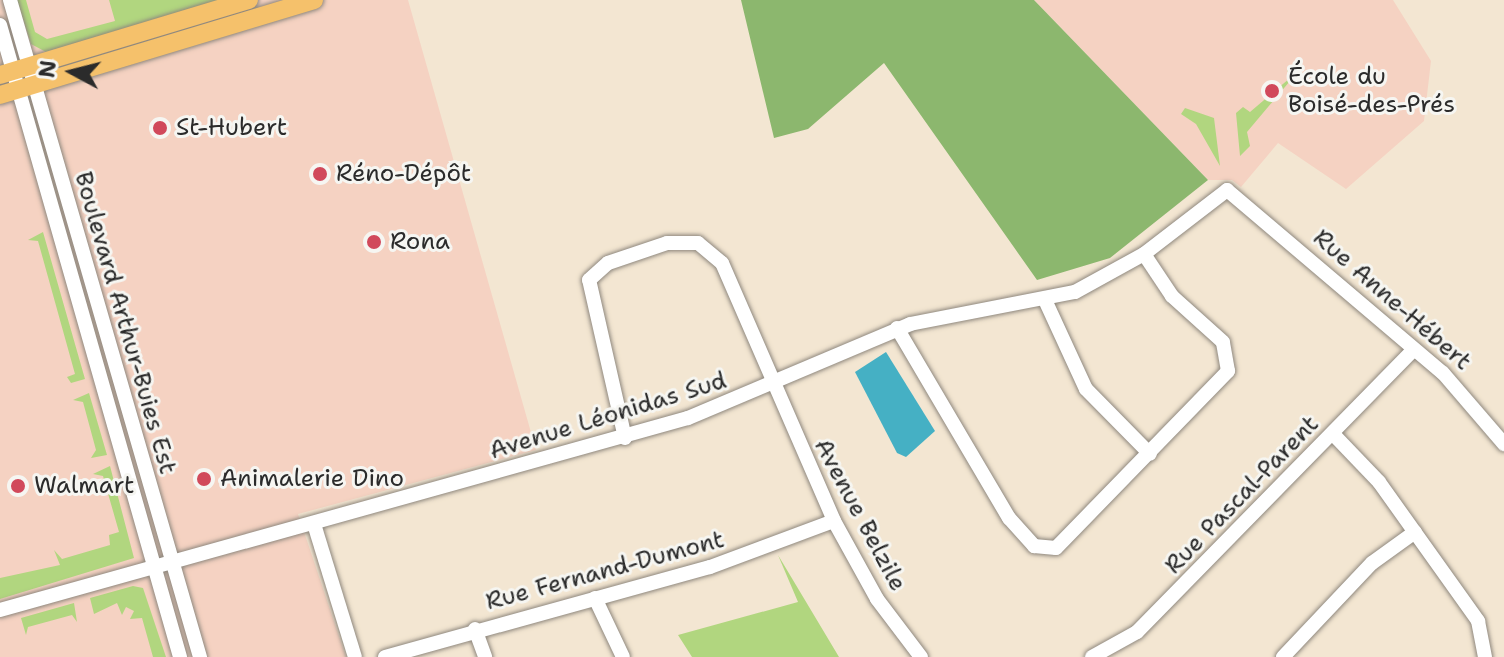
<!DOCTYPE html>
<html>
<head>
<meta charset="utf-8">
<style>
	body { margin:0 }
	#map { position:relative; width:1504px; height:657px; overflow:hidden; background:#f3e6d2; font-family:"Shantell Sans",sans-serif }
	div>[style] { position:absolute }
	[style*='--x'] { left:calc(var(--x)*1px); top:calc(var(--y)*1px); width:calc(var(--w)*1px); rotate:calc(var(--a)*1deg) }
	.built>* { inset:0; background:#f5d2c2 }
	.green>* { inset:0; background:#b1d67f }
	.forest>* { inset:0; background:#8cb76e }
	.water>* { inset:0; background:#45b0c4 }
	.roads { filter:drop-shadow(0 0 2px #8f887e) drop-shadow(0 0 2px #8f887e) }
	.minor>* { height:14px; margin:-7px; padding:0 7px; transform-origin:7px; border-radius:7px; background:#fff }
	.major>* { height:18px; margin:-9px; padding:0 9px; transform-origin:9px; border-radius:9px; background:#f5c16b }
	.dots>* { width:22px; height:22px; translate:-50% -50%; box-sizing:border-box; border:4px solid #f6f6f2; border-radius:50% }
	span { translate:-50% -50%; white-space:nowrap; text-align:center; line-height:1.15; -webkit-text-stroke:6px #f6f6f2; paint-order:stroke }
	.poi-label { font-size:24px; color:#2b2b2b }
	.left { translate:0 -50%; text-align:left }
	.street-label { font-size:24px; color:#2b2b2b }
	.north { position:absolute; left:32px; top:32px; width:80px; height:80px; -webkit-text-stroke:6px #f6f6f2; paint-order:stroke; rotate:277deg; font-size:22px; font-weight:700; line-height:32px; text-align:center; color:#2b2b2b }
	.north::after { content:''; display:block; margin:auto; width:28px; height:36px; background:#2b2b2b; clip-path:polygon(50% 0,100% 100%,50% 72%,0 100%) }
</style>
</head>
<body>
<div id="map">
	<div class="built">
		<div style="clip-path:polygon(0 0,408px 0,536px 450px,298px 514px,346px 657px,0 657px)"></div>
		<div style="clip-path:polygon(1034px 0,1393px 0,1431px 61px,1424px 121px,1346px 189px,1278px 143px,1241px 187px,1232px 180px,1208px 180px)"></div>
	</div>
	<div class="green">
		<div style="clip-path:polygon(17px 0,26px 0,35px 32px,47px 39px,115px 21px,109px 0,226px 0,46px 52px,31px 44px)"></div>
		<div style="clip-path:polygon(1287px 70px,1295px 75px,1247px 132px,1250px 146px,1240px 156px,1236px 113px,1243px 107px,1250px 112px,1290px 78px)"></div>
		<div style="clip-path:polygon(1185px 108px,1214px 118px,1220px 166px,1196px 124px,1181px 114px)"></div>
		<div style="clip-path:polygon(43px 232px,85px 379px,71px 383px,67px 377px,75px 374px,38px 241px,28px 240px)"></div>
		<div style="clip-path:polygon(89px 393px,107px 455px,91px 458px,96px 450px,83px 402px,73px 400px)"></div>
		<div style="clip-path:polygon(110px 466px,134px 558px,0 599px,0 578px,60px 565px,54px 550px,62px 559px,110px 545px,109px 535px,119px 532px,103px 476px,93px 474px)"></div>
		<div style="clip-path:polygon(778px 555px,839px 657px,692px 657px,678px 635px,798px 602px)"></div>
		<div style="clip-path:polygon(133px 586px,143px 588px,166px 657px,153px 657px,142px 618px,130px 619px,134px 611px,126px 607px,122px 615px,117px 603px,94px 614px,90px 598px)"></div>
		<div style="clip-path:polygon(74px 603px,77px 622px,72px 615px,28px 627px,26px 635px,21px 618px)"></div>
	</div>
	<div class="forest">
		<div style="clip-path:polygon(741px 0,1034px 0,1208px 180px,1110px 258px,1037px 280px,884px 63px,808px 129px,774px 138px)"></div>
	</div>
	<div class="water">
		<div style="clip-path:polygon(886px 352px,935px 431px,906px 457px,897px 453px,855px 372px)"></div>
	</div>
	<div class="roads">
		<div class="minor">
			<div style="--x:10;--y:0;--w:684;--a:73.87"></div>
			<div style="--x:0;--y:25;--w:657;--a:74.1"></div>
			<div style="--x:1045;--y:300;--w:98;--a:65.3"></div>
			<div style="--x:1086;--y:389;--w:91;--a:45.4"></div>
			<div style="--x:897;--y:328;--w:221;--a:59.5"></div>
			<div style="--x:1009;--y:518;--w:38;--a:48"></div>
			<div style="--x:1034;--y:546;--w:22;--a:5"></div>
			<div style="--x:1056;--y:548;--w:247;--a:-45.8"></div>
			<div style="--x:1228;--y:371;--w:29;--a:-100"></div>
			<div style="--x:1223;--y:342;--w:69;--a:-138"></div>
			<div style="--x:1172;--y:296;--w:50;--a:-123.7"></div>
			<div style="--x:1333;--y:434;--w:66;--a:46.2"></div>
			<div style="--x:1379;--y:482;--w:171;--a:54.5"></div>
			<div style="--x:1478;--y:621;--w:37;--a:79"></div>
			<div style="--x:625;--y:438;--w:162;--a:-102.8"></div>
			<div style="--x:589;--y:280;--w:25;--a:-42"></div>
			<div style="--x:608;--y:263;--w:62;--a:-18.7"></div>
			<div style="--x:667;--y:243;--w:31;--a:0"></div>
			<div style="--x:698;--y:243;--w:31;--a:40"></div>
			<div style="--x:722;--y:263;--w:281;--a:66.5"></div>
			<div style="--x:834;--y:521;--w:89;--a:61.1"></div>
			<div style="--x:877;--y:599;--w:73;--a:52.8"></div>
			<div style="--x:314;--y:524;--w:139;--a:72.9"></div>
			<div style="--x:595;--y:598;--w:65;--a:64.6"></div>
			<div style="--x:0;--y:610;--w:714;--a:-15.59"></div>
			<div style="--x:688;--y:418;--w:241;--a:-22.9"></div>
			<div style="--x:910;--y:324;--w:168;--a:-11"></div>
			<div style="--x:1075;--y:292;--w:79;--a:-28.8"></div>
			<div style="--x:1144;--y:254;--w:105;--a:-37.6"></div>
			<div style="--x:1227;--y:190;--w:283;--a:40.3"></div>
			<div style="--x:1443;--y:373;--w:94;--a:49.3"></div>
			<div style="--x:475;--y:629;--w:30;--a:70"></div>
			<div style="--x:385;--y:657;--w:337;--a:-15.5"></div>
			<div style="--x:710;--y:567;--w:132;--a:-20.4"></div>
			<div style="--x:1092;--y:657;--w:51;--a:-29.1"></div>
			<div style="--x:1137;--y:632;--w:395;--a:-45.6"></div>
			<div style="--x:1283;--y:657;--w:129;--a:-46.6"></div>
			<div style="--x:1372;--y:563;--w:53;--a:-35.8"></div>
		</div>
		<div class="major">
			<div style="--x:0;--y:75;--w:260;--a:-16.8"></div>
			<div style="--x:0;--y:95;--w:328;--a:-16.8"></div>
		</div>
	</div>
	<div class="dots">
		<div style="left:1272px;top:91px;background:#d1495b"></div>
		<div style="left:160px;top:128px;background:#d1495b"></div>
		<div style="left:320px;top:174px;background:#d1495b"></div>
		<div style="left:374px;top:242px;background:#d1495b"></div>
		<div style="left:204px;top:479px;background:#d1495b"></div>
		<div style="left:18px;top:486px;background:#d1495b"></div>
	</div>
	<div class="poi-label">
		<span class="left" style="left:1288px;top:91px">École du<br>Boisé-des-Prés</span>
		<span class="left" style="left:176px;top:128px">St-Hubert</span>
		<span class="left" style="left:336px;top:174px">Réno-Dépôt</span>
		<span class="left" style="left:390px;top:242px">Rona</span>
		<span class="left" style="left:220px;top:479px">Animalerie Dino</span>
		<span class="left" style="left:34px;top:486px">Walmart</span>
	</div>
	<div class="street-label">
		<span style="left:1392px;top:300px;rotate:41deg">Rue Anne-Hébert</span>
		<span style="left:125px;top:323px;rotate:74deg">Boulevard Arthur-Buies Est</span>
		<span style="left:608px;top:416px;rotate:-17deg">Avenue Léonidas Sud</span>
		<span style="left:1242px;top:495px;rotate:-46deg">Rue Pascal-Parent</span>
		<span style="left:860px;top:515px;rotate:62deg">Avenue Belzile</span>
		<span style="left:605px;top:571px;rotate:-15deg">Rue Fernand-Dumont</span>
	</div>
	<div class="north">N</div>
</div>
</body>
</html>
